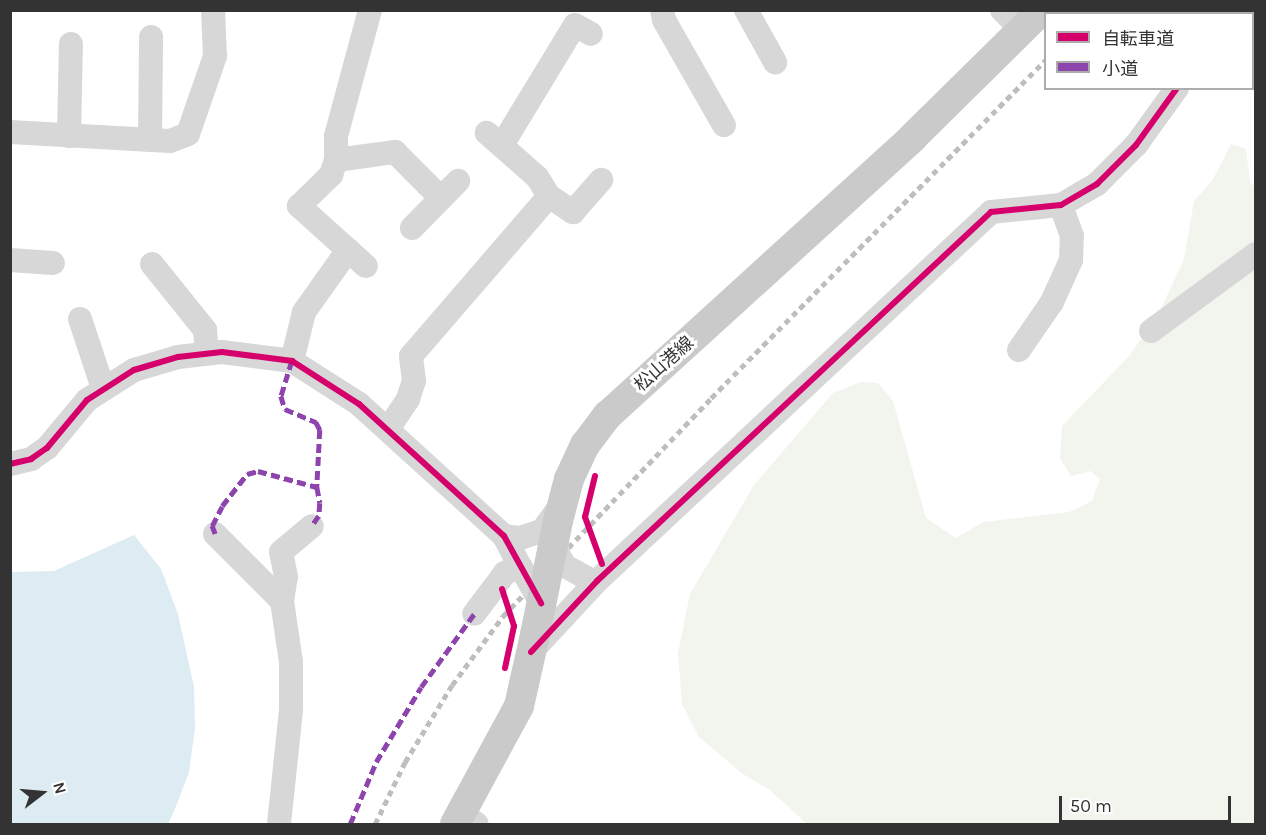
<!DOCTYPE html>
<html>
<head>
<meta charset="utf-8">
<style>
	body { margin:0 }
	#map { position:relative; width:1266px; height:835px; overflow:hidden; background:#fff; font-family:Karla,"Noto Sans JP",sans-serif }
	div>[style] { position:absolute }
	[style*='--x'] { left:calc(var(--x)*1px); top:calc(var(--y)*1px); width:calc(var(--w)*1px); rotate:calc(var(--a)*1deg) }
	.green>* { inset:0; background:#f1f5ed }
	.water>* { inset:0; background:#ddebf3 }
	.minor>* { height:24px; margin:-12px; padding:0 12px; transform-origin:12px; border-radius:12px; background:#d7d7d7 }
	.major>* { height:30px; margin:-15px; padding:0 15px; transform-origin:15px; border-radius:15px; background:#cacaca }
	.rail>* { height:4.5px; margin-top:-2.25px; transform-origin:0; background:repeating-linear-gradient(90deg,#bebebe 0 6px,transparent 0 10.5px) }
	.minor-bridge>* { height:24px; margin:-12px; padding:0 12px; transform-origin:12px; border-radius:12px; background:#d7d7d7 }
	.major-bridge>* { height:30px; margin:-15px; padding:0 15px; transform-origin:15px; border-radius:15px; background:#cacaca }
	.quiet>* { height:4.5px; margin-top:-2.25px; transform-origin:0; background:repeating-linear-gradient(90deg,#8e44ad 0 9px,transparent 0 13.5px) }
	.cycleway>* { height:6px; margin:-3px; padding:0 3px; transform-origin:3px; border-radius:3px; background:#d6006c }
	span { translate:-50% -50%; white-space:nowrap; text-align:center; line-height:1.15; -webkit-text-stroke:6px #fff; paint-order:stroke }
	.street-label { font-size:18px; color:#333 }
	.frame { position:absolute; inset:0; border:12px solid #333; pointer-events:none }
	.legend { position:absolute; left:1044px; top:12px; width:210px; height:78px; box-sizing:border-box; background:#fff; border:2px solid #adadad; margin:0; padding:8px 10px; list-style:none; font-size:18px; color:#333 }
	.legend li { display:flex; align-items:center; gap:12px; height:30px }
	.legend b { width:30px; border:2px solid #adadad }
	.north { position:absolute; left:12px; top:763px; width:60px; height:60px; -webkit-text-stroke:4px #fff; paint-order:stroke; rotate:74deg; font-size:16px; font-weight:700; line-height:24px; text-align:center; color:#333 }
	.north::after { content:''; display:block; margin:auto; width:21px; height:27px; background:#333; clip-path:polygon(50% 0,100% 100%,50% 72%,0 100%) }
	.scale { position:absolute; left:1059px; top:796px; width:172px; height:27px; box-sizing:border-box; border:3px solid #333; border-top:0; padding-left:8px; font-size:18px; line-height:21px; white-space:nowrap; color:#333; -webkit-text-stroke:4px #fff; paint-order:stroke }
</style>
</head>
<body>
<div id="map">
	<div class="green">
		<div style="clip-path:polygon(1231px 144px,1246px 149px,1250px 183px,1256px 187px,1255px 824px,807px 824px,770px 790px,743px 774px,699px 737px,682px 704px,678px 653px,690px 594px,754px 485px,833px 393px,861px 382px,878px 383px,893px 401px,926px 518px,956px 538px,983px 522px,1069px 512px,1092px 501px,1100px 479px,1091px 471px,1071px 476px,1060px 458px,1062px 426px,1129px 356px,1158px 315px,1184px 259px,1194px 201px,1212px 181px)"></div>
	</div>
	<div class="water">
		<div style="clip-path:polygon(134px 535px,161px 569px,178px 614px,194px 687px,195px 728px,189px 772px,175px 809px,168px 824px,11px 824px,11px 572px,54px 571px)"></div>
	</div>
	<div class="minor">
		<div style="--x:662;--y:10;--w:10;--a:79"></div>
		<div style="--x:664;--y:20;--w:121;--a:60.3"></div>
		<div style="--x:746;--y:10;--w:60;--a:60.9"></div>
		<div style="--x:1002;--y:10;--w:28;--a:45"></div>
		<div style="--x:1220;--y:14;--w:4;--a:-63"></div>
		<div style="--x:10;--y:132;--w:160;--a:3.2"></div>
		<div style="--x:170;--y:141;--w:19;--a:-21"></div>
		<div style="--x:188;--y:134;--w:83;--a:-70.9"></div>
		<div style="--x:215;--y:56;--w:46;--a:-92.5"></div>
		<div style="--x:69;--y:136;--w:92;--a:-88.8"></div>
		<div style="--x:150;--y:140;--w:103;--a:-89.4"></div>
		<div style="--x:502;--y:145;--w:140;--a:-58.7"></div>
		<div style="--x:575;--y:25;--w:18;--a:29"></div>
		<div style="--x:336;--y:160;--w:60;--a:-7.7"></div>
		<div style="--x:395;--y:152;--w:65;--a:45"></div>
		<div style="--x:549;--y:196;--w:29;--a:34"></div>
		<div style="--x:573;--y:212;--w:43;--a:-48.8"></div>
		<div style="--x:412;--y:228;--w:66;--a:-45.6"></div>
		<div style="--x:348;--y:250;--w:24;--a:42"></div>
		<div style="--x:10;--y:260;--w:43;--a:4"></div>
		<div style="--x:152;--y:264;--w:85;--a:51.2"></div>
		<div style="--x:205;--y:330;--w:23;--a:85"></div>
		<div style="--x:80;--y:319;--w:73;--a:71.6"></div>
		<div style="--x:1151;--y:331;--w:130;--a:-36.3"></div>
		<div style="--x:1019;--y:350;--w:58;--a:-55.5"></div>
		<div style="--x:1052;--y:302;--w:46;--a:-65.7"></div>
		<div style="--x:1071;--y:260;--w:24;--a:-88"></div>
		<div style="--x:1072;--y:236;--w:33;--a:-110"></div>
		<div style="--x:292;--y:361;--w:50;--a:-76.2"></div>
		<div style="--x:304;--y:312;--w:76;--a:-54.6"></div>
		<div style="--x:348;--y:250;--w:66;--a:-138.1"></div>
		<div style="--x:299;--y:206;--w:45;--a:-44.1"></div>
		<div style="--x:331;--y:175;--w:16;--a:-72"></div>
		<div style="--x:336;--y:160;--w:24;--a:-90"></div>
		<div style="--x:336;--y:136;--w:131;--a:-74.9"></div>
		<div style="--x:388;--y:429;--w:36;--a:-56"></div>
		<div style="--x:408;--y:399;--w:19;--a:-72"></div>
		<div style="--x:414;--y:381;--w:25;--a:-97"></div>
		<div style="--x:411;--y:356;--w:211;--a:-49.2"></div>
		<div style="--x:549;--y:196;--w:22;--a:-122"></div>
		<div style="--x:537;--y:177;--w:67;--a:-138.7"></div>
		<div style="--x:10;--y:464;--w:22;--a:-13"></div>
		<div style="--x:31;--y:459;--w:19;--a:-35"></div>
		<div style="--x:47;--y:448;--w:62;--a:-50.2"></div>
		<div style="--x:87;--y:400;--w:56;--a:-32.6"></div>
		<div style="--x:134;--y:370;--w:46;--a:-16.5"></div>
		<div style="--x:178;--y:357;--w:44;--a:-6.5"></div>
		<div style="--x:222;--y:352;--w:71;--a:7.3"></div>
		<div style="--x:292;--y:361;--w:80;--a:32.7"></div>
		<div style="--x:359;--y:404;--w:196;--a:42.3"></div>
		<div style="--x:504;--y:536;--w:34;--a:62"></div>
		<div style="--x:520;--y:566;--w:17;--a:155"></div>
		<div style="--x:505;--y:573;--w:51;--a:127.1"></div>
		<div style="--x:215;--y:534;--w:95;--a:45"></div>
		<div style="--x:504;--y:536;--w:16;--a:7"></div>
		<div style="--x:520;--y:538;--w:23;--a:-18"></div>
		<div style="--x:542;--y:531;--w:31;--a:-54"></div>
		<div style="--x:531;--y:652;--w:97;--a:-47.1"></div>
		<div style="--x:597;--y:581;--w:540;--a:-43.12"></div>
		<div style="--x:991;--y:212;--w:70;--a:-5.7"></div>
		<div style="--x:1061;--y:205;--w:42;--a:-30.3"></div>
		<div style="--x:1097;--y:184;--w:55;--a:-45"></div>
		<div style="--x:1136;--y:145;--w:70;--a:-54.3"></div>
		<div style="--x:461;--y:813;--w:19;--a:35"></div>
		<div style="--x:279;--y:824;--w:116;--a:-84"></div>
		<div style="--x:291;--y:709;--w:47;--a:-90"></div>
		<div style="--x:291;--y:662;--w:62;--a:-98.4"></div>
		<div style="--x:282;--y:601;--w:24;--a:-81"></div>
		<div style="--x:286;--y:577;--w:25;--a:-101"></div>
		<div style="--x:281;--y:552;--w:40;--a:-40"></div>
	</div>
	<div class="major">
		<div style="--x:558;--y:521;--w:43;--a:-75.3"></div>
		<div style="--x:569;--y:479;--w:38;--a:-65"></div>
		<div style="--x:585;--y:445;--w:38;--a:-53"></div>
		<div style="--x:608;--y:415;--w:413;--a:-42.3"></div>
		<div style="--x:913;--y:137;--w:181;--a:-44.6"></div>
		<div style="--x:455;--y:824;--w:134;--a:-61.5"></div>
		<div style="--x:519;--y:706;--w:73;--a:-77.3"></div>
	</div>
	<div class="rail">
		<div style="--x:1091;--y:14;--w:5;--a:-53"></div>
		<div style="--x:375;--y:824;--w:69;--a:-64.2"></div>
		<div style="--x:405;--y:762;--w:90;--a:-58.6"></div>
		<div style="--x:452;--y:685;--w:86;--a:-53.5"></div>
		<div style="--x:503;--y:616;--w:301;--a:-46.3"></div>
		<div style="--x:711;--y:398;--w:476;--a:-45.3"></div>
	</div>
	<div class="minor-bridge">
		<div style="--x:556;--y:535;--w:19;--a:84"></div>
		<div style="--x:558;--y:554;--w:14;--a:60"></div>
		<div style="--x:565;--y:566;--w:26;--a:29"></div>
		<div style="--x:520;--y:566;--w:43;--a:60.4"></div>
	</div>
	<div class="major-bridge">
		<div style="--x:535;--y:635;--w:116;--a:-78.6"></div>
	</div>
	<div class="quiet">
		<div style="--x:292;--y:361;--w:37;--a:107"></div>
		<div style="--x:281;--y:396;--w:14;--a:73"></div>
		<div style="--x:285;--y:409;--w:34;--a:23"></div>
		<div style="--x:316;--y:422;--w:9;--a:63"></div>
		<div style="--x:320;--y:430;--w:57;--a:93"></div>
		<div style="--x:317;--y:487;--w:16;--a:79"></div>
		<div style="--x:320;--y:503;--w:13;--a:94"></div>
		<div style="--x:319;--y:516;--w:12;--a:125"></div>
		<div style="--x:215;--y:534;--w:9;--a:-111"></div>
		<div style="--x:212;--y:526;--w:22;--a:-63"></div>
		<div style="--x:222;--y:506;--w:41;--a:-52"></div>
		<div style="--x:247;--y:474;--w:11;--a:-15"></div>
		<div style="--x:258;--y:471;--w:61;--a:15.2"></div>
		<div style="--x:350;--y:824;--w:67;--a:-67.2"></div>
		<div style="--x:376;--y:762;--w:87;--a:-59"></div>
		<div style="--x:421;--y:687;--w:90;--a:-54"></div>
	</div>
	<div class="cycleway">
		<div style="--x:10;--y:464;--w:22;--a:-13"></div>
		<div style="--x:31;--y:459;--w:19;--a:-35"></div>
		<div style="--x:47;--y:448;--w:62;--a:-50.2"></div>
		<div style="--x:87;--y:400;--w:56;--a:-32.6"></div>
		<div style="--x:134;--y:370;--w:46;--a:-16.5"></div>
		<div style="--x:178;--y:357;--w:44;--a:-6.5"></div>
		<div style="--x:222;--y:352;--w:71;--a:7.3"></div>
		<div style="--x:292;--y:361;--w:80;--a:32.7"></div>
		<div style="--x:359;--y:404;--w:196;--a:42.3"></div>
		<div style="--x:504;--y:536;--w:77;--a:61.1"></div>
		<div style="--x:595;--y:476;--w:42;--a:103.7"></div>
		<div style="--x:585;--y:517;--w:50;--a:70.1"></div>
		<div style="--x:502;--y:589;--w:39;--a:72"></div>
		<div style="--x:514;--y:626;--w:43;--a:102.1"></div>
		<div style="--x:531;--y:652;--w:97;--a:-47.1"></div>
		<div style="--x:597;--y:581;--w:540;--a:-43.12"></div>
		<div style="--x:991;--y:212;--w:70;--a:-5.7"></div>
		<div style="--x:1061;--y:205;--w:42;--a:-30.3"></div>
		<div style="--x:1097;--y:184;--w:55;--a:-45"></div>
		<div style="--x:1136;--y:145;--w:70;--a:-54.3"></div>
	</div>
	<div class="street-label">
		<span style="left:664px;top:364px;rotate:-42deg">松山港線</span>
	</div>
	<div class="frame"></div>
	<ul class="legend">
	<li><b style="height:8px;background:#d6006c"></b>自転車道</li>
	<li><b style="height:8px;background:#8e44ad"></b>小道</li>
	</ul>
	<div class="north">N</div>
	<div class="scale">50 m</div>
</div>
</body>
</html>
